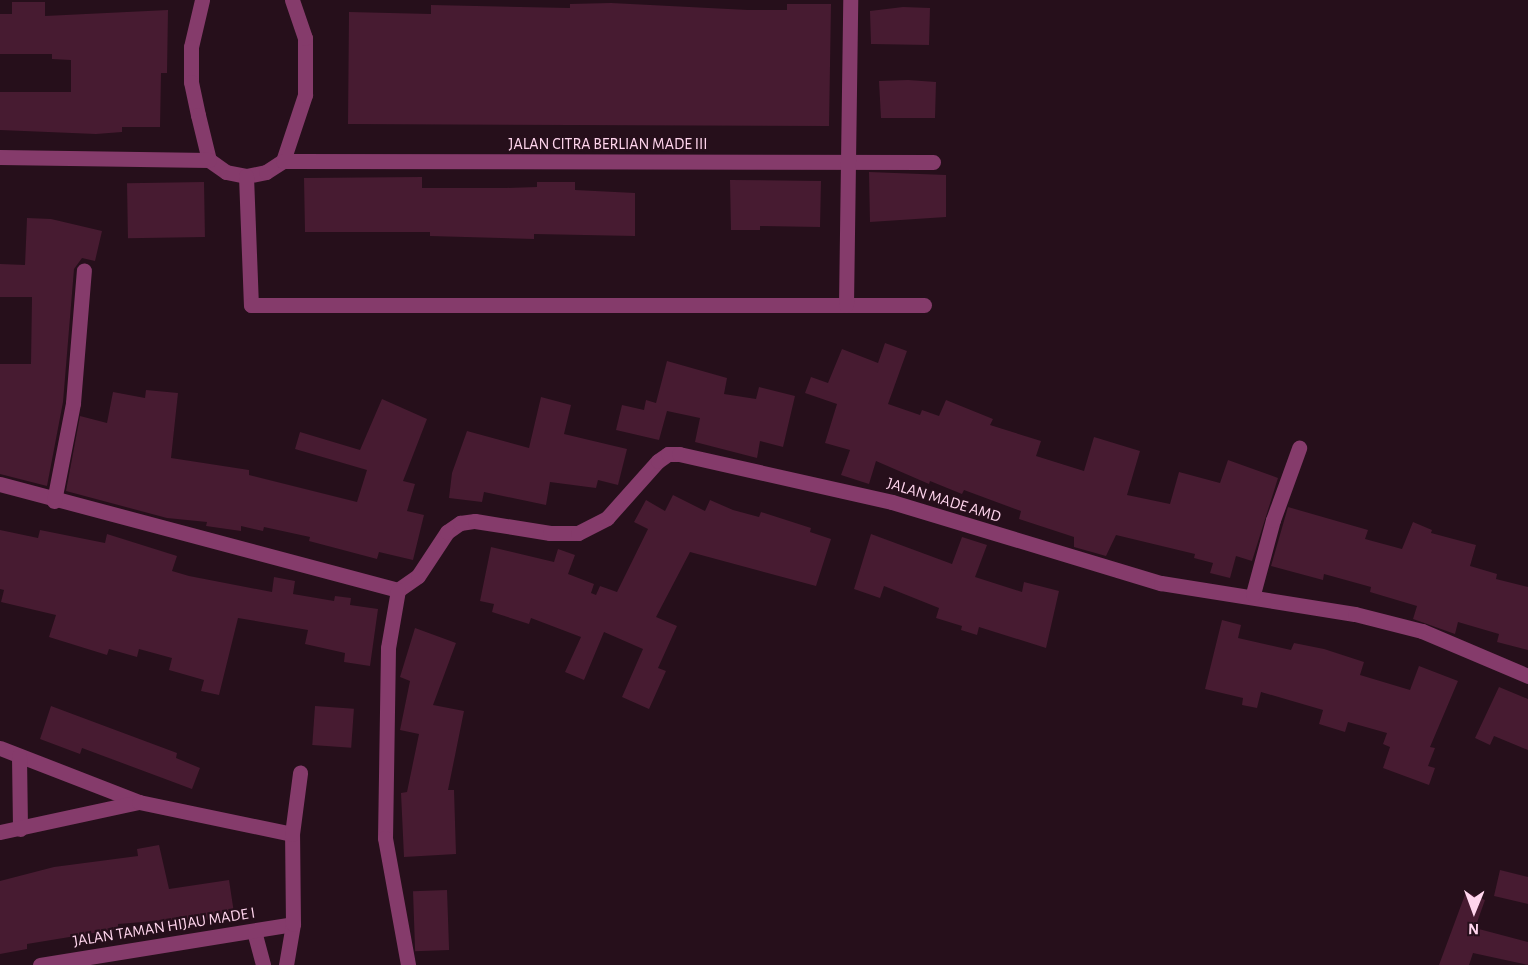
<!DOCTYPE html>
<html>
<head>
<meta charset="utf-8">
<style>
	body { margin:0 }
	#map { position:relative; width:1528px; height:965px; overflow:hidden; background:#260f1b; font-family:"Alegreya Sans",sans-serif }
	div>[style] { position:absolute }
	[style*='--x'] { left:calc(var(--x)*1px); top:calc(var(--y)*1px); width:calc(var(--w)*1px); rotate:calc(var(--a)*1deg) }
	.building>* { inset:0; background:#471b31; transform-origin:0 0 }
	.minor>* { height:15px; margin:-7.5px; padding:0 7.5px; transform-origin:7.5px; border-radius:7.5px; background:#853b6b }
	span { translate:-50% -50%; white-space:nowrap; text-align:center; line-height:1.15; -webkit-text-stroke:4.5px #260f1b; paint-order:stroke }
	.street-label { font-size:16px; color:#ffd5ed }
	.north { position:absolute; left:1444px; top:881px; width:60px; height:60px; -webkit-text-stroke:4px #260f1b; paint-order:stroke; rotate:181deg; font-size:16px; font-weight:700; line-height:24px; text-align:center; color:#ffd5ed }
	.north::after { content:''; display:block; margin:auto; width:21px; height:27px; background:#ffd5ed; clip-path:polygon(50% 0,100% 100%,50% 72%,0 100%) }
</style>
</head>
<body>
<div id="map">
	<div class="building">
		<div style="clip-path:polygon(12px 2px,45px 2px,45px 16px,168px 10px,167px 73px,161px 73px,160px 127px,122px 127px,122px 132px,96px 134px,0 130px,0 92px,71px 92px,71px 60px,52px 59px,52px 54px,0 54px,0 14px,12px 14px)"></div>
		<div style="clip-path:polygon(611px 3px,748px 10px,787px 10px,787px 4px,831px 4px,829px 126px,348px 124px,349px 12px,431px 14px,431px 5px,570px 8px,570px 4px)"></div>
		<div style="clip-path:polygon(903px 7px,930px 8px,929px 45px,871px 44px,870px 11px)"></div>
		<div style="clip-path:polygon(908px 80px,936px 82px,935px 118px,881px 118px,879px 81px)"></div>
		<div style="clip-path:polygon(869px 172px,946px 175px,946px 217px,870px 222px)"></div>
		<div style="clip-path:polygon(422px 177px,422px 188px,506px 188px,537px 187px,537px 182px,575px 182px,575px 190px,635px 193px,635px 236px,534px 234px,534px 239px,430px 236px,430px 232px,305px 232px,304px 178px)"></div>
		<div style="clip-path:polygon(730px 180px,821px 181px,820px 227px,760px 226px,760px 230px,731px 230px)"></div>
		<div style="left:204px;top:182px;width:55px;height:77px;rotate:89deg"></div>
		<div style="clip-path:polygon(27px 218px,51px 219px,102px 231px,95px 261px,82px 258px,74px 269px,63px 402px,47px 486px,0 474px,0 364px,31px 364px,32px 297px,0 297px,0 264px,25px 265px)"></div>
		<div style="clip-path:polygon(885px 343px,907px 351px,888px 404px,920px 415px,922px 410px,939px 416px,946px 400px,993px 419px,990px 425px,1041px 441px,1036px 456px,1084px 471px,1094px 437px,1140px 451px,1127px 495px,1170px 504px,1179px 472px,1220px 483px,1228px 460px,1278px 478px,1252px 561px,1236px 556px,1230px 578px,1210px 573px,1213px 563px,1194px 558px,1195px 554px,1116px 535px,1106px 556px,1074px 547px,1074px 537px,1019px 519px,1021px 511px,964px 490px,962px 494px,930px 481px,929px 484px,876px 461px,869px 484px,841px 475px,850px 450px,825px 443px,837px 404px,805px 393px,811px 377px,828px 383px,842px 349px,878px 363px)"></div>
		<div style="clip-path:polygon(667px 361px,727px 378px,724px 394px,756px 399px,759px 387px,795px 396px,783px 447px,760px 441px,757px 458px,695px 442px,700px 418px,667px 411px,659px 440px,616px 430px,622px 405px,644px 410px,646px 400px,656px 403px)"></div>
		<div style="clip-path:polygon(146px 390px,178px 393px,171px 458px,249px 470px,249px 475px,357px 502px,367px 470px,295px 449px,300px 432px,360px 450px,382px 399px,427px 419px,403px 481px,415px 484px,407px 511px,424px 515px,413px 560px,379px 552px,377px 559px,309px 541px,310px 537px,264px 527px,263px 531px,241px 526px,241px 531px,206px 526px,207px 522px,167px 518px,66px 491px,80px 416px,107px 423px,113px 392px,145px 398px)"></div>
		<div style="clip-path:polygon(541px 397px,571px 405px,564px 434px,627px 449px,618px 485px,598px 480px,596px 488px,550px 482px,546px 505px,484px 492px,482px 502px,449px 498px,452px 473px,467px 431px,529px 448px)"></div>
		<div style="clip-path:polygon(673px 495px,705px 511px,710px 500px,733px 510px,759px 517px,761px 512px,811px 528px,810px 532px,831px 539px,816px 586px,690px 552px,656px 617px,677px 626px,658px 668px,666px 671px,649px 709px,622px 697px,643px 649px,604px 632px,584px 680px,565px 672px,581px 637px,531px 618px,529px 624px,492px 612px,494px 604px,480px 601px,491px 547px,554px 562px,558px 549px,575px 555px,568px 574px,594px 584px,591px 593px,596px 595px,600px 586px,617px 592px,648px 529px,634px 522px,646px 500px,665px 511px)"></div>
		<div style="clip-path:polygon(1288px 507px,1368px 530px,1365px 539px,1402px 549px,1413px 522px,1432px 530px,1431px 533px,1476px 545px,1470px 566px,1497px 574px,1496px 579px,1528px 587px,1528px 650px,1497px 642px,1499px 634px,1458px 622px,1455px 634px,1413px 619px,1417px 606px,1370px 592px,1371px 587px,1324px 574px,1323px 580px,1271px 566px)"></div>
		<div style="clip-path:polygon(0 530px,38px 538px,40px 530px,105px 543px,107px 534px,177px 556px,172px 571px,189px 576px,272px 592px,274px 577px,295px 581px,293px 594px,334px 601px,335px 596px,351px 598px,350px 605px,378px 609px,370px 666px,344px 662px,345px 653px,305px 644px,308px 630px,238px 618px,219px 695px,201px 691px,204px 680px,169px 670px,172px 658px,139px 649px,137px 657px,109px 649px,107px 655px,49px 637px,56px 615px,1px 602px,4px 590px,0 589px)"></div>
		<div style="clip-path:polygon(871px 534px,952px 564px,962px 537px,987px 545px,975px 577px,1022px 592px,1024px 582px,1059px 591px,1046px 648px,979px 627px,977px 635px,961px 630px,962px 626px,936px 618px,939px 608px,884px 586px,880px 598px,854px 589px)"></div>
		<div style="clip-path:polygon(1222px 620px,1241px 625px,1238px 638px,1291px 650px,1294px 643px,1324px 649px,1364px 662px,1360px 675px,1410px 690px,1419px 666px,1458px 681px,1430px 747px,1435px 748px,1428px 766px,1435px 768px,1429px 785px,1383px 768px,1390px 747px,1383px 744px,1387px 733px,1348px 722px,1345px 732px,1319px 724px,1323px 710px,1261px 692px,1257px 708px,1242px 705px,1243px 698px,1205px 689px)"></div>
		<div style="clip-path:polygon(415px 628px,456px 643px,433px 705px,464px 711px,448px 790px,454px 790px,456px 854px,404px 857px,401px 793px,407px 792px,419px 734px,400px 730px,410px 681px,400px 677px)"></div>
		<div style="clip-path:polygon(1499px 687px,1528px 699px,1528px 750px,1494px 736px,1490px 745px,1475px 738px)"></div>
		<div style="clip-path:polygon(51px 706px,177px 753px,176px 758px,200px 768px,192px 789px,82px 748px,80px 754px,40px 739px)"></div>
		<div style="left:315px;top:706px;width:39px;height:39px;rotate:4deg"></div>
		<div style="clip-path:polygon(159px 845px,169px 889px,229px 880px,234px 913px,181px 926px,180px 919px,118px 924px,118px 929px,27px 944px,27px 949px,0 954px,0 881px,54px 867px,138px 856px,137px 849px)"></div>
		<div style="clip-path:polygon(1500px 870px,1528px 877px,1528px 904px,1494px 896px)"></div>
		<div style="left:447px;top:890px;width:60px;height:34px;rotate:88deg"></div>
		<div style="clip-path:polygon(1466px 892px,1485px 900px,1475px 928px,1528px 942px,1528px 965px,1473px 953px,1469px 965px,1439px 965px)"></div>
	</div>
	<div class="minor">
		<div style="--x:202;--y:0;--w:48;--a:103.2"></div>
		<div style="--x:191;--y:47;--w:35;--a:90"></div>
		<div style="--x:191;--y:82;--w:34;--a:78"></div>
		<div style="--x:198;--y:115;--w:46;--a:76.3"></div>
		<div style="--x:209;--y:160;--w:21;--a:35"></div>
		<div style="--x:226;--y:172;--w:20;--a:11"></div>
		<div style="--x:246;--y:176;--w:20;--a:-11"></div>
		<div style="--x:266;--y:172;--w:20;--a:-33"></div>
		<div style="--x:283;--y:161;--w:70;--a:-71.6"></div>
		<div style="--x:305;--y:95;--w:57;--a:-90"></div>
		<div style="--x:305;--y:38;--w:40;--a:-108.9"></div>
		<div style="--x:0;--y:157;--w:209;--a:0.8"></div>
		<div style="--x:283;--y:161;--w:650;--a:0.09"></div>
		<div style="--x:246;--y:176;--w:129;--a:87.8"></div>
		<div style="--x:251;--y:305;--w:673;--a:0"></div>
		<div style="--x:846;--y:305;--w:305;--a:-89.2"></div>
		<div style="--x:0;--y:484;--w:412;--a:14.9"></div>
		<div style="--x:54;--y:501;--w:100;--a:-79"></div>
		<div style="--x:73;--y:403;--w:133;--a:-85.3"></div>
		<div style="--x:398;--y:590;--w:24;--a:-35"></div>
		<div style="--x:418;--y:576;--w:53;--a:-56.6"></div>
		<div style="--x:447;--y:532;--w:16;--a:-35"></div>
		<div style="--x:460;--y:523;--w:15;--a:-8"></div>
		<div style="--x:475;--y:521;--w:76;--a:9.1"></div>
		<div style="--x:550;--y:533;--w:28;--a:0"></div>
		<div style="--x:578;--y:533;--w:33;--a:-27"></div>
		<div style="--x:607;--y:518;--w:76;--a:-48.2"></div>
		<div style="--x:658;--y:461;--w:12;--a:-35"></div>
		<div style="--x:668;--y:454;--w:11;--a:0"></div>
		<div style="--x:679;--y:454;--w:218;--a:12.7"></div>
		<div style="--x:892;--y:502;--w:281;--a:16.8"></div>
		<div style="--x:1161;--y:583;--w:196;--a:9.1"></div>
		<div style="--x:1355;--y:614;--w:69;--a:14.2"></div>
		<div style="--x:1422;--y:631;--w:115;--a:23"></div>
		<div style="--x:398;--y:590;--w:59;--a:99.8"></div>
		<div style="--x:388;--y:648;--w:190;--a:90.9"></div>
		<div style="--x:385;--y:838;--w:129;--a:79.7"></div>
		<div style="--x:1253;--y:594;--w:77;--a:-74.9"></div>
		<div style="--x:1273;--y:520;--w:77;--a:-70.1"></div>
		<div style="--x:0;--y:748;--w:149;--a:21.2"></div>
		<div style="--x:19;--y:756;--w:73;--a:89.2"></div>
		<div style="--x:0;--y:832;--w:142;--a:-12.2"></div>
		<div style="--x:139;--y:802;--w:156;--a:11.8"></div>
		<div style="--x:254;--y:931;--w:35;--a:75"></div>
		<div style="--x:40;--y:965;--w:256;--a:-9.2"></div>
		<div style="--x:286;--y:965;--w:42;--a:-80.3"></div>
		<div style="--x:293;--y:924;--w:90;--a:-90.6"></div>
		<div style="--x:292;--y:834;--w:62;--a:-82.5"></div>
	</div>
	<div class="street-label">
		<span style="left:608px;top:144px">JALAN CITRA BERLIAN MADE III</span>
		<span style="left:944px;top:500px;rotate:17deg">JALAN MADE AMD</span>
		<span style="left:164px;top:927px;rotate:-9deg">JALAN TAMAN HIJAU MADE I</span>
	</div>
	<div class="north">N</div>
</div>
</body>
</html>
